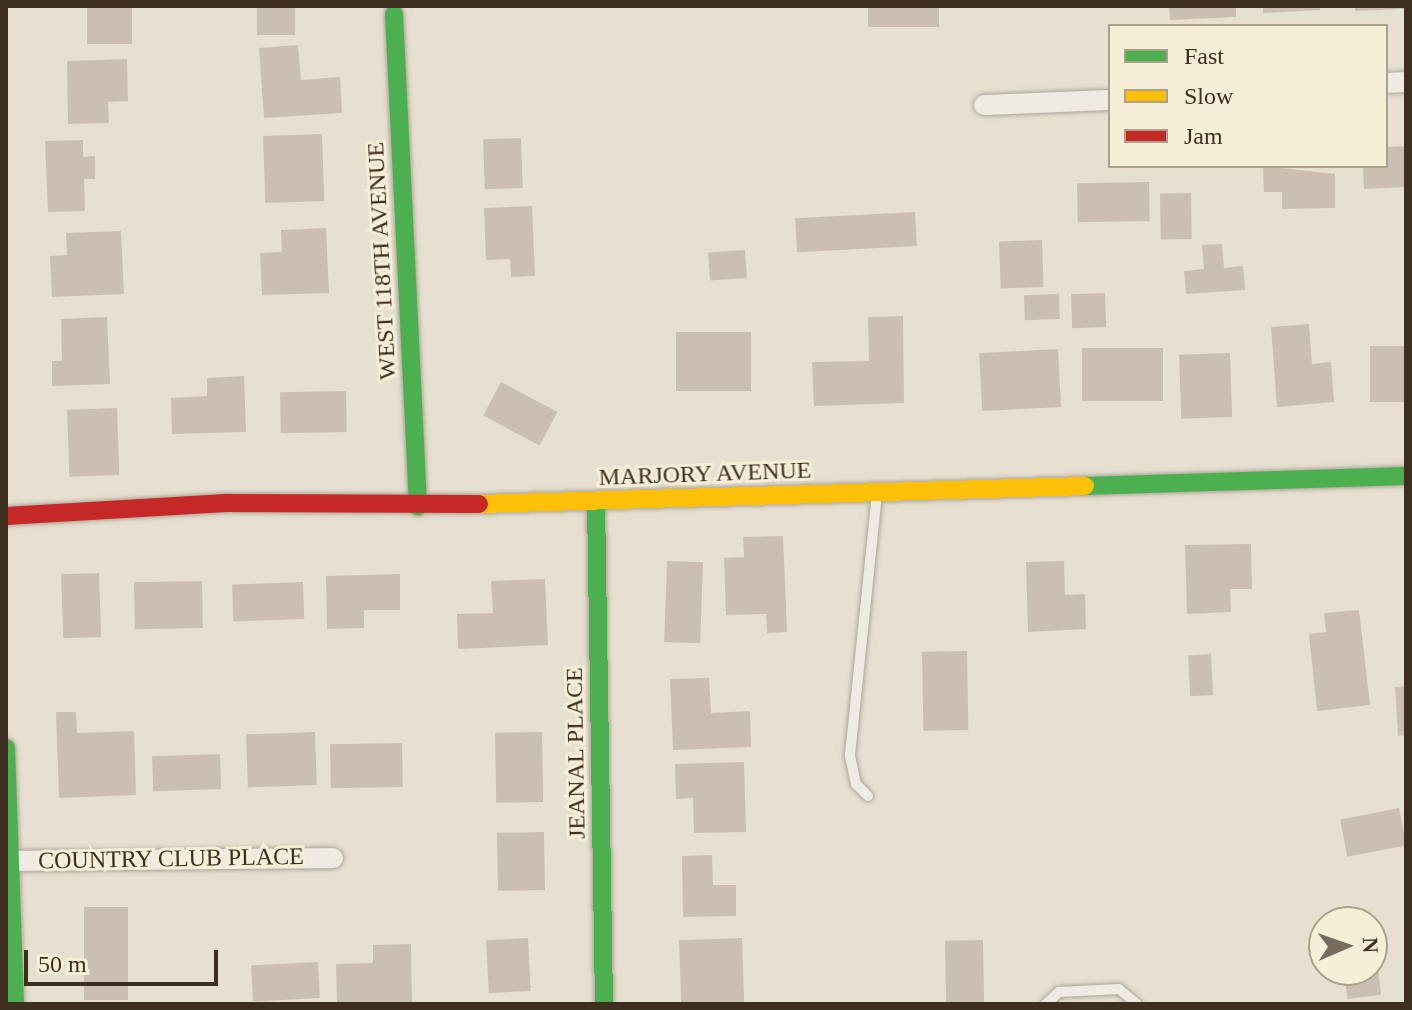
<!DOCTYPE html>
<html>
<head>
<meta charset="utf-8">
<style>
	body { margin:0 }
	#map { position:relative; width:1412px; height:1010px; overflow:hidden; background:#e7e0d1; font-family:Georgia,serif }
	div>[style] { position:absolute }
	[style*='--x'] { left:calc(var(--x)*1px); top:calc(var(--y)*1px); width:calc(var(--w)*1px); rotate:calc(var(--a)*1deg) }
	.building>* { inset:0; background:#cbbfb2; transform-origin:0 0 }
	.roads { filter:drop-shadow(0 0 2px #ada599) drop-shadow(0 0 2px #ada599) }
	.lane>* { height:10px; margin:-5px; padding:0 5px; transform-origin:5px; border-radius:5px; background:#efebe3 }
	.street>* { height:20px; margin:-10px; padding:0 10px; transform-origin:10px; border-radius:10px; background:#efebe3 }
	.fast>* { height:18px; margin:-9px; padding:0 9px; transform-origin:9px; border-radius:9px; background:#4caf50 }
	.slow>* { height:18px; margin:-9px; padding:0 9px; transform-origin:9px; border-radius:9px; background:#ffc107 }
	.jam>* { height:18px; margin:-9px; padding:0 9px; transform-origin:9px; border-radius:9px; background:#c62828 }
	span { translate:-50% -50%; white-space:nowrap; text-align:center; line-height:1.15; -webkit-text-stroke:6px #f7eed8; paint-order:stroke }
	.street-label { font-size:24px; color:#3d2e20 }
	.frame { position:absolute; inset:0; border:8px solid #3d2e20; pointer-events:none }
	.legend { position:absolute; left:1108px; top:24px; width:280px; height:144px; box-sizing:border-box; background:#f7eed8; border:2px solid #ada18e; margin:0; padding:10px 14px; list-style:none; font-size:24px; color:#3d2e20 }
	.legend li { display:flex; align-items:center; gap:16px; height:40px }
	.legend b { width:40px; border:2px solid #ada18e }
	.north { position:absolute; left:1308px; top:906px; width:80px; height:80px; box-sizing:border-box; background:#f7eed8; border:2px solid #ada18e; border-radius:50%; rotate:88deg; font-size:22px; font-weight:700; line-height:32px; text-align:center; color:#3d2e20 }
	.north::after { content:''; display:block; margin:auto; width:28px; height:36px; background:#786c5e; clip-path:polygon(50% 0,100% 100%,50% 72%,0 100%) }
	.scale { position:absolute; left:24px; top:950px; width:194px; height:36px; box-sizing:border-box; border:4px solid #3d2e20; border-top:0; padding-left:10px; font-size:24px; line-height:28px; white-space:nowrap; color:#3d2e20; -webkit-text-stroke:6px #f7eed8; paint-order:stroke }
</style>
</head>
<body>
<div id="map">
	<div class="building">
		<div style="left:87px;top:6px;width:45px;height:38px"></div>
		<div style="left:257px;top:6px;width:38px;height:29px"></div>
		<div style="left:868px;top:6px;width:71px;height:21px"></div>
		<div style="clip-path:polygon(1169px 6px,1236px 6px,1236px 17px,1170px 20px)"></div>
		<div style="clip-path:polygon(1263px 6px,1320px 6px,1320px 10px,1263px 13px)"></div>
		<div style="clip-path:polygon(1355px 6px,1406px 6px,1406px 9px,1355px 11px)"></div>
		<div style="clip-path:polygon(298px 45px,301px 80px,340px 77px,342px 113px,264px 118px,259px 48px)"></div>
		<div style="clip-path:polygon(127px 59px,128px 101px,108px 102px,109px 123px,68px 124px,67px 61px)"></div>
		<div style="left:322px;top:134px;width:67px;height:59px;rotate:88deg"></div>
		<div style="left:521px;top:138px;width:50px;height:38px;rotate:88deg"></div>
		<div style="clip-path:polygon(83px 140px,83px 157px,95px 156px,95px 179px,84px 179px,85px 211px,48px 212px,45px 141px)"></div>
		<div style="clip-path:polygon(1406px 146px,1406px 187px,1364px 189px,1363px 166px,1386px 166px,1386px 147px)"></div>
		<div style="clip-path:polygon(1263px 166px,1335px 174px,1335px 208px,1282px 209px,1282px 192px,1264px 192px)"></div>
		<div style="left:1149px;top:182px;width:39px;height:72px;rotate:89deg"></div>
		<div style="left:1191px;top:193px;width:46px;height:31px;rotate:89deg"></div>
		<div style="clip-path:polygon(532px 206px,535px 276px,511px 277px,510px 259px,486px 260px,484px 208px)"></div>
		<div style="left:915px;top:212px;width:34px;height:120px;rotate:87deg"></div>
		<div style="clip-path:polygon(326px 228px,329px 293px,262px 295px,260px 253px,282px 252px,281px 230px)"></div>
		<div style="clip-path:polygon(121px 231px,124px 294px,52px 297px,50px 256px,67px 255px,66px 233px)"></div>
		<div style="left:1042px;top:240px;width:47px;height:43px;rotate:88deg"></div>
		<div style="clip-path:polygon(1222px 244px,1224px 268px,1243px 266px,1245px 290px,1186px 294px,1184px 271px,1204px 269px,1202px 245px)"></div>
		<div style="left:745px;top:250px;width:28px;height:37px;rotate:86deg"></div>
		<div style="left:1105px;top:293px;width:34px;height:34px;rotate:88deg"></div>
		<div style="left:1059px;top:294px;width:25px;height:35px;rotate:88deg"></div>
		<div style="clip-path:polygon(903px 316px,904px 403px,814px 406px,812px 362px,869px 361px,868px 317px)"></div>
		<div style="clip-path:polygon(107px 317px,110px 384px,52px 386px,52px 361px,62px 361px,61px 319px)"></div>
		<div style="clip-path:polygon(1309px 324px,1312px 364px,1331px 362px,1334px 402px,1277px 407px,1271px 327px)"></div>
		<div style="left:751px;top:332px;width:59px;height:75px;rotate:90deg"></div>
		<div style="left:1406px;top:346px;width:56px;height:36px;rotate:90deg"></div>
		<div style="left:1163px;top:348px;width:53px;height:81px;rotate:90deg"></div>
		<div style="left:1058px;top:349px;width:58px;height:79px;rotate:87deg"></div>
		<div style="left:1230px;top:353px;width:64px;height:51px;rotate:88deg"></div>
		<div style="clip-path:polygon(244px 376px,246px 432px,172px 434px,171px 398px,207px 396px,207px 378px)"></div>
		<div style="left:501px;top:382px;width:64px;height:38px;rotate:28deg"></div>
		<div style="left:346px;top:391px;width:41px;height:66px;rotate:89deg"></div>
		<div style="left:117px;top:408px;width:67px;height:50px;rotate:88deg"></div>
		<div style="clip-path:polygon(783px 536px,787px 632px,767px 633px,766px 614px,726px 615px,724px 558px,744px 557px,743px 537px)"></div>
		<div style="clip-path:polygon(1251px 544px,1252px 589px,1230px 589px,1231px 612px,1187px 614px,1185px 545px)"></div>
		<div style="left:667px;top:561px;width:36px;height:81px;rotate:2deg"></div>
		<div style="clip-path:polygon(1064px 561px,1065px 595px,1085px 594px,1086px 629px,1028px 632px,1026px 562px)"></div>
		<div style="left:99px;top:573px;width:64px;height:38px;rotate:88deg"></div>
		<div style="clip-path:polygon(400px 574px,400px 610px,364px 610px,364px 628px,327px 629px,326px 576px)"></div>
		<div style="clip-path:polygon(545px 579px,548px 645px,458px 649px,457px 614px,493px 613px,491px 581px)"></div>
		<div style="left:202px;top:581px;width:47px;height:68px;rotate:89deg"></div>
		<div style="left:303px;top:582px;width:37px;height:71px;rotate:88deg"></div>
		<div style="clip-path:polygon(1359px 610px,1370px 705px,1317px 711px,1309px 634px,1326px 632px,1324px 613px)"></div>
		<div style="left:967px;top:651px;width:79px;height:45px;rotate:89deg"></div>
		<div style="left:1211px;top:654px;width:41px;height:23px;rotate:87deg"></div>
		<div style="clip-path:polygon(709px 678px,711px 713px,750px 711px,751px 747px,673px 750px,670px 679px)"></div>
		<div style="clip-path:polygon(1406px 686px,1406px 735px,1398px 736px,1395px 687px)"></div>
		<div style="clip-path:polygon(56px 712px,76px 712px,77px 733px,134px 731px,136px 795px,59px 798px)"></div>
		<div style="left:315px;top:732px;width:53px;height:69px;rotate:88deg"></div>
		<div style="left:542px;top:732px;width:70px;height:47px;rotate:89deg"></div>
		<div style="left:402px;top:743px;width:44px;height:72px;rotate:89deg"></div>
		<div style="left:220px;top:754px;width:35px;height:68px;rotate:88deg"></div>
		<div style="clip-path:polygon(744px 762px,746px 832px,694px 833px,693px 798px,676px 799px,675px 764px)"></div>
		<div style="left:1399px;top:808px;width:38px;height:60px;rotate:79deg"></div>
		<div style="left:544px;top:832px;width:58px;height:47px;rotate:89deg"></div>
		<div style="clip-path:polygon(712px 855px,713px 885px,736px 885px,736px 916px,683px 917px,682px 856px)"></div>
		<div style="left:84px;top:907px;width:44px;height:93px"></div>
		<div style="left:528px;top:938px;width:53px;height:42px;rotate:87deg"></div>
		<div style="left:742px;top:938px;width:66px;height:63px;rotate:88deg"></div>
		<div style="left:983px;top:940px;width:64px;height:38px;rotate:89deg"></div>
		<div style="clip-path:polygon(411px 944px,412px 1004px,337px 1004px,336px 964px,373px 963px,373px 945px)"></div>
		<div style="left:318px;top:962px;width:36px;height:67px;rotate:87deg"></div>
		<div style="left:1378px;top:969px;width:26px;height:34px;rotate:83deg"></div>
	</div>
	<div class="roads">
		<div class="lane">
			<div style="--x:868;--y:796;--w:17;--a:-135"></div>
			<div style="--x:856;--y:784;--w:30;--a:-102"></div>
			<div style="--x:850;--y:755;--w:261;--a:-84.1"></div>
			<div style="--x:1046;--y:1004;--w:18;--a:-43"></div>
			<div style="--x:1059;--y:992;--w:60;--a:-2.9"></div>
			<div style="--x:1119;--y:989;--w:23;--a:40"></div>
		</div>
		<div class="street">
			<div style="--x:1386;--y:83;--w:20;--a:-3"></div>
			<div style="--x:984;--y:105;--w:126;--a:-2.3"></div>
			<div style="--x:10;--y:861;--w:323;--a:-0.5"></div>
		</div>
		<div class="fast">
			<div style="--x:394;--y:14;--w:493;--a:87.2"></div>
			<div style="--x:1085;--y:486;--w:321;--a:-1.8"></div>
			<div style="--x:596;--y:501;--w:503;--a:89.09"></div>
			<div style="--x:6;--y:748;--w:256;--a:88"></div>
		</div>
		<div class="slow">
			<div style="--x:479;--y:504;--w:606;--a:-1.7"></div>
		</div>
		<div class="jam">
			<div style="--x:6;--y:516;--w:220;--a:-3.4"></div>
			<div style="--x:226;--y:503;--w:253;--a:0.2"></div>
		</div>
	</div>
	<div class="street-label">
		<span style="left:382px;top:261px;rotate:-93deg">WEST 118TH AVENUE</span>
		<span style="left:705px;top:474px;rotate:-2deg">MARJORY AVENUE</span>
		<span style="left:576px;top:753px;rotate:-91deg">JEANAL PLACE</span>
		<span style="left:171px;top:859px;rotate:-1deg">COUNTRY CLUB PLACE</span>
	</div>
	<div class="frame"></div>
	<ul class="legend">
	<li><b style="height:10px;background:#4caf50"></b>Fast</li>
	<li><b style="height:10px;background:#ffc107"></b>Slow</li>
	<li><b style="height:10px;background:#c62828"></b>Jam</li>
	</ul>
	<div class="north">N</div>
	<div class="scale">50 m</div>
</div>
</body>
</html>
